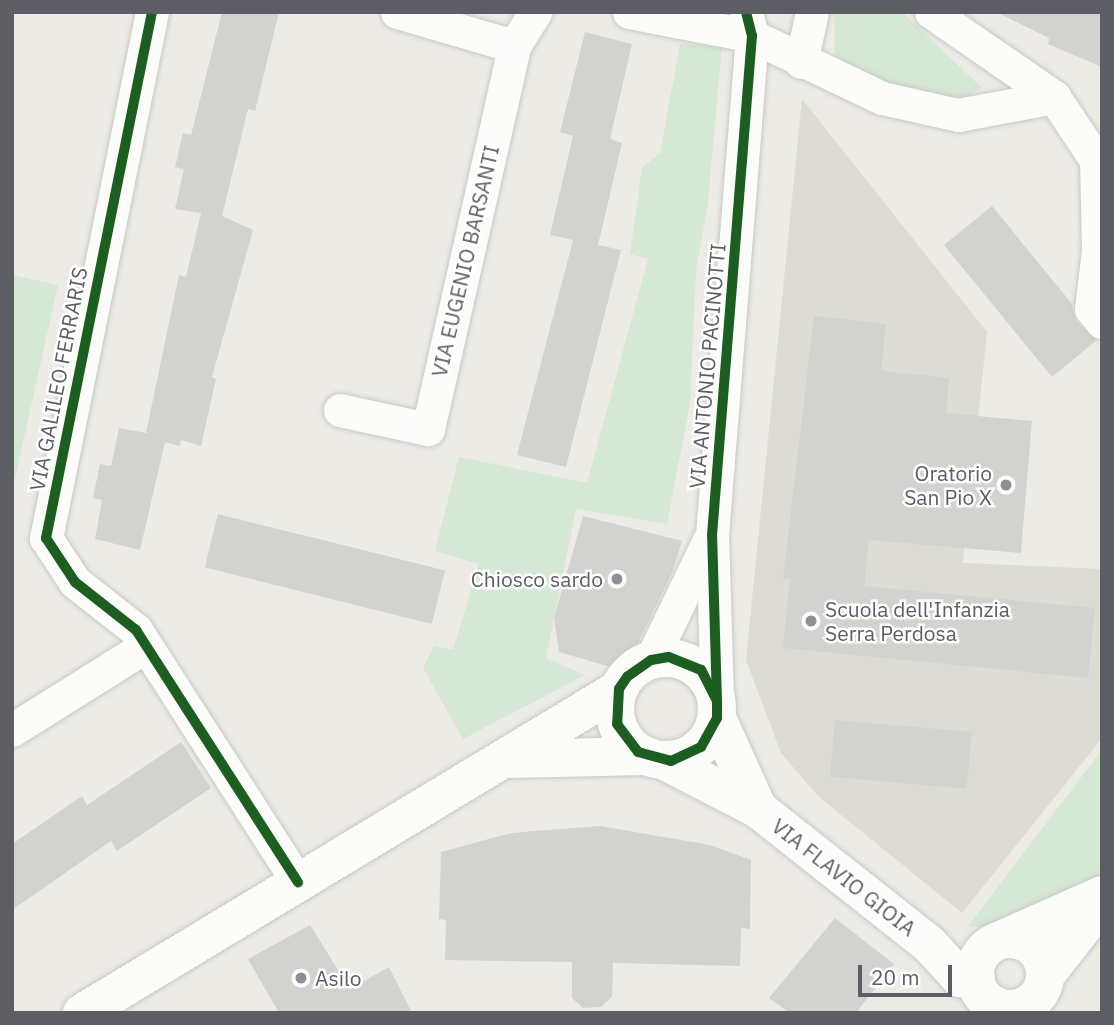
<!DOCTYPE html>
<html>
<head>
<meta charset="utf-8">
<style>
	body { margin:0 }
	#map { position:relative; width:1114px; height:1025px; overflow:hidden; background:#ecebe6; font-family:"IBM Plex Sans",sans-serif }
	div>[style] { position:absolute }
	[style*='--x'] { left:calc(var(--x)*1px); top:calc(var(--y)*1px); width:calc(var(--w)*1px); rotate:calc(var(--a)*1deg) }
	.education>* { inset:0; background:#dcdbd4 }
	.green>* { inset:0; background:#d5e7d5 }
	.building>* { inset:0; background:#d2d2cf; transform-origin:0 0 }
	.roads { filter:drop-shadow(0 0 2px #c8c8c6) drop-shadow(0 0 2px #c8c8c6) }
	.street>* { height:33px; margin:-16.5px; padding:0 16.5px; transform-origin:16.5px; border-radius:16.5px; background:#fcfcfb }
	.secondary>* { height:38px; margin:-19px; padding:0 19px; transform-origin:19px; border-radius:19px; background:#fcfcfb }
	.secondary>.ring { margin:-19px; padding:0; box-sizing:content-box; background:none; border:38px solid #fcfcfb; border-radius:50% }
	.cycleway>* { height:10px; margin:-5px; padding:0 5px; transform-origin:5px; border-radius:5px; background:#1b5e20 }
	.dots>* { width:19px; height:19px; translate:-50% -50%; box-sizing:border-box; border:4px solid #fff; border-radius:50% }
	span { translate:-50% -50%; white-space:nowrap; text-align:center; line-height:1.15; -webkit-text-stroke:5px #fff; paint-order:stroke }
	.street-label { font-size:21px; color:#5c5e64 }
	.poi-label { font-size:21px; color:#5c5e64 }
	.right { translate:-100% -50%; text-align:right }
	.left { translate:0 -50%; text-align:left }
	.frame { position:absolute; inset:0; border:14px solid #5c5e64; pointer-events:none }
	.scale { position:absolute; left:858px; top:965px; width:94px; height:32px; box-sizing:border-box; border:4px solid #5c5e64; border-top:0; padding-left:9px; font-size:21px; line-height:24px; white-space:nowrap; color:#5c5e64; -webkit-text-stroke:5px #fff; paint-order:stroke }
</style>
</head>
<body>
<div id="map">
	<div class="education">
		<div style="clip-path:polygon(802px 99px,987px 332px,963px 563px,1102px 569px,1102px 738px,962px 913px,819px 797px,781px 753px,746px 660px)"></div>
	</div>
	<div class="green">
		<div style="clip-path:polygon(834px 12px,902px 12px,982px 88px,948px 106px,853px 79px,835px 54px)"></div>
		<div style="clip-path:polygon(680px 44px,722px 45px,708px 202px,696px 271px,690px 403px,667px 524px,576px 509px,546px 658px,585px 675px,463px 739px,423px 668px,434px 646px,453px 650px,479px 564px,435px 551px,459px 457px,587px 483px,648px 259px,630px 254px,642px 168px,660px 153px)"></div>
		<div style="clip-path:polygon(12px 275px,58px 285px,12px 492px)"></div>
		<div style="clip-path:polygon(1102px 750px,1102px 883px,1008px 929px,968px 926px)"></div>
	</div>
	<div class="building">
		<div style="clip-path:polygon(222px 12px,279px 12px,255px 111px,248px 109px,222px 216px,253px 230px,212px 377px,216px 379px,201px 446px,181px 440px,180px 446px,165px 442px,140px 550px,95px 539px,102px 500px,93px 498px,100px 464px,111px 466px,119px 428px,146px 433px,179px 275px,186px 277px,201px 213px,175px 209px,184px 169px,175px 167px,183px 133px,191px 135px)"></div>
		<div style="clip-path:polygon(996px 12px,1102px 12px,1102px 67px,1048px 44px,1049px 38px)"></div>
		<div style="clip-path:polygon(585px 32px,632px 44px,610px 139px,622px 143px,598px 245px,621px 250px,566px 467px,517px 455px,573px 240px,550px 235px,573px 136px,560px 132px)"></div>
		<div style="clip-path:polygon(992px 206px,1072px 304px,1076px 321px,1097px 340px,1052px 377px,944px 245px)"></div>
		<div style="clip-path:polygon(814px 316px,886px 324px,881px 371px,949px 378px,946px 413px,1032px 421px,1021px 553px,869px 540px,864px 586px,1095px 608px,1088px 678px,783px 648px,790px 579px,783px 579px)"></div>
		<div style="left:218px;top:514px;width:234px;height:55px;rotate:14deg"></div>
		<div style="clip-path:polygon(583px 516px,682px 541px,672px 573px,638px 643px,614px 668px,559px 652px,554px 618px)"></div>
		<div style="left:835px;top:720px;width:137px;height:57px;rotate:5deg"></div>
		<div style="clip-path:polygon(181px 742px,211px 788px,117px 851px,111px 841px,12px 910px,12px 844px,82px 796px,87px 805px)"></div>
		<div style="clip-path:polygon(600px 826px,710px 845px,751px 860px,750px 929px,741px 928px,740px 966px,613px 963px,612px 997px,601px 1007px,583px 1008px,572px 998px,572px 962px,445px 960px,446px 920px,439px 919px,441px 852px,511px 833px)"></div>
		<div style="clip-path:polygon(835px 918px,894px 964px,856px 1013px,790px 1013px,769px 998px)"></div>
		<div style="clip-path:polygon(310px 925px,350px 989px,389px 967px,412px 1013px,279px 1013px,248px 959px)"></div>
	</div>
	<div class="roads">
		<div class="street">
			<div style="--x:152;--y:12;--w:537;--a:101.39"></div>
			<div style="--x:46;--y:538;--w:53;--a:56.6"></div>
			<div style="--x:75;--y:582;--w:78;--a:38.2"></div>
			<div style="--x:136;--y:630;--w:300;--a:57.3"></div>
			<div style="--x:397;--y:12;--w:122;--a:16.2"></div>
			<div style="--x:629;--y:12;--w:125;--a:11"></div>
			<div style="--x:752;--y:36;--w:144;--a:25.5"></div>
			<div style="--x:882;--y:98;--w:78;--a:12.6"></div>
			<div style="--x:958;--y:115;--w:98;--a:-10.6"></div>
			<div style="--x:931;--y:12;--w:150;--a:34.6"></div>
			<div style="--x:1054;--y:97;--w:76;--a:56.3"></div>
			<div style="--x:1096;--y:160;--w:91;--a:88.7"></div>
			<div style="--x:1098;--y:251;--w:58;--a:96.9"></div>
			<div style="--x:1091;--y:309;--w:17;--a:50"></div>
			<div style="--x:801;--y:62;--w:51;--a:-77.6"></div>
			<div style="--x:340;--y:410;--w:90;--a:12.2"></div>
			<div style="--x:428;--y:429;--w:393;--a:-77.3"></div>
			<div style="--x:514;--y:46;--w:40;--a:-58"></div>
			<div style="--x:651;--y:660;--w:133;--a:-64.2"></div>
			<div style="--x:717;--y:701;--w:166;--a:-91.7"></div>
			<div style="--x:712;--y:535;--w:501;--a:-85.42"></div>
			<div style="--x:752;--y:36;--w:25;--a:-104"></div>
			<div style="--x:12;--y:730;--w:158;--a:-32.1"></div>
		</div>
		<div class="secondary">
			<div class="ring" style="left:615px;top:658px;width:64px;height:64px"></div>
			<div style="--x:717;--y:718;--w:100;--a:65.7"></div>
			<div style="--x:507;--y:759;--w:140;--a:-1.2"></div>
			<div style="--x:663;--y:760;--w:107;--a:27.3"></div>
			<div style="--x:758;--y:809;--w:219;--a:38.3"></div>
			<div style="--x:930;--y:945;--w:45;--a:47.7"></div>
			<div style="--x:960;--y:978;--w:16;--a:0"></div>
			<div style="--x:1005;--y:938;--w:106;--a:-23.9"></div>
			<div class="ring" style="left:975px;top:939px;width:32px;height:32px"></div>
			<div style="--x:1045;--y:976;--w:93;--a:-52"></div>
			<div style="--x:82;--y:1013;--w:627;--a:-31.1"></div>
		</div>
	</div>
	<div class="cycleway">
		<div style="--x:152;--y:12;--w:537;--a:101.39"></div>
		<div style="--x:46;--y:538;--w:53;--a:56.6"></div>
		<div style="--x:75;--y:582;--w:78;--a:38.2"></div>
		<div style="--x:136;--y:630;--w:300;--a:57.3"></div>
		<div style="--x:717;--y:701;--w:35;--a:-117"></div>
		<div style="--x:701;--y:670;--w:35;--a:-158"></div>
		<div style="--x:668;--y:657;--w:17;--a:170"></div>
		<div style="--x:651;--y:660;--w:29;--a:145"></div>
		<div style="--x:627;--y:677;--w:14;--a:124"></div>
		<div style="--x:619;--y:689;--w:35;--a:93"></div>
		<div style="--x:617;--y:724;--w:35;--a:53"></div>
		<div style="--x:638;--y:752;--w:34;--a:15"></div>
		<div style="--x:671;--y:761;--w:33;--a:-25"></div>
		<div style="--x:701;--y:747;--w:33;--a:-61"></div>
		<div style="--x:717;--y:718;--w:17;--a:-90"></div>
		<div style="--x:717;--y:701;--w:166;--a:-91.7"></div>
		<div style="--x:712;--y:535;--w:501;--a:-85.42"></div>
		<div style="--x:752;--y:36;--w:25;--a:-104"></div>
	</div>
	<div class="dots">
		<div style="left:1006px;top:485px;background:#8e8f92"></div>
		<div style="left:617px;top:579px;background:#8e8f92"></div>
		<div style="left:811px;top:621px;background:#8e8f92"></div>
		<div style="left:301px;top:978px;background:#8e8f92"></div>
	</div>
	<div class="street-label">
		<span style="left:465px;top:261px;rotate:-77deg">VIA EUGENIO BARSANTI</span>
		<span style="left:707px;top:366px;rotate:-85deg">VIA ANTONIO PACINOTTI</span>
		<span style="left:58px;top:379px;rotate:-79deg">VIA GALILEO FERRARIS</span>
		<span style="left:844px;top:877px;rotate:38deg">VIA FLAVIO GIOIA</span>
	</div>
	<div class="poi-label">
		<span class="right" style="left:992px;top:485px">Oratorio<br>San Pio X</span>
		<span class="right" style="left:603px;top:579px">Chiosco sardo</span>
		<span class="left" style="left:825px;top:621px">Scuola dell'Infanzia<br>Serra Perdosa</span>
		<span class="left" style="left:315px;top:978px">Asilo</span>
	</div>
	<div class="frame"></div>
	<div class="scale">20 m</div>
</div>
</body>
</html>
